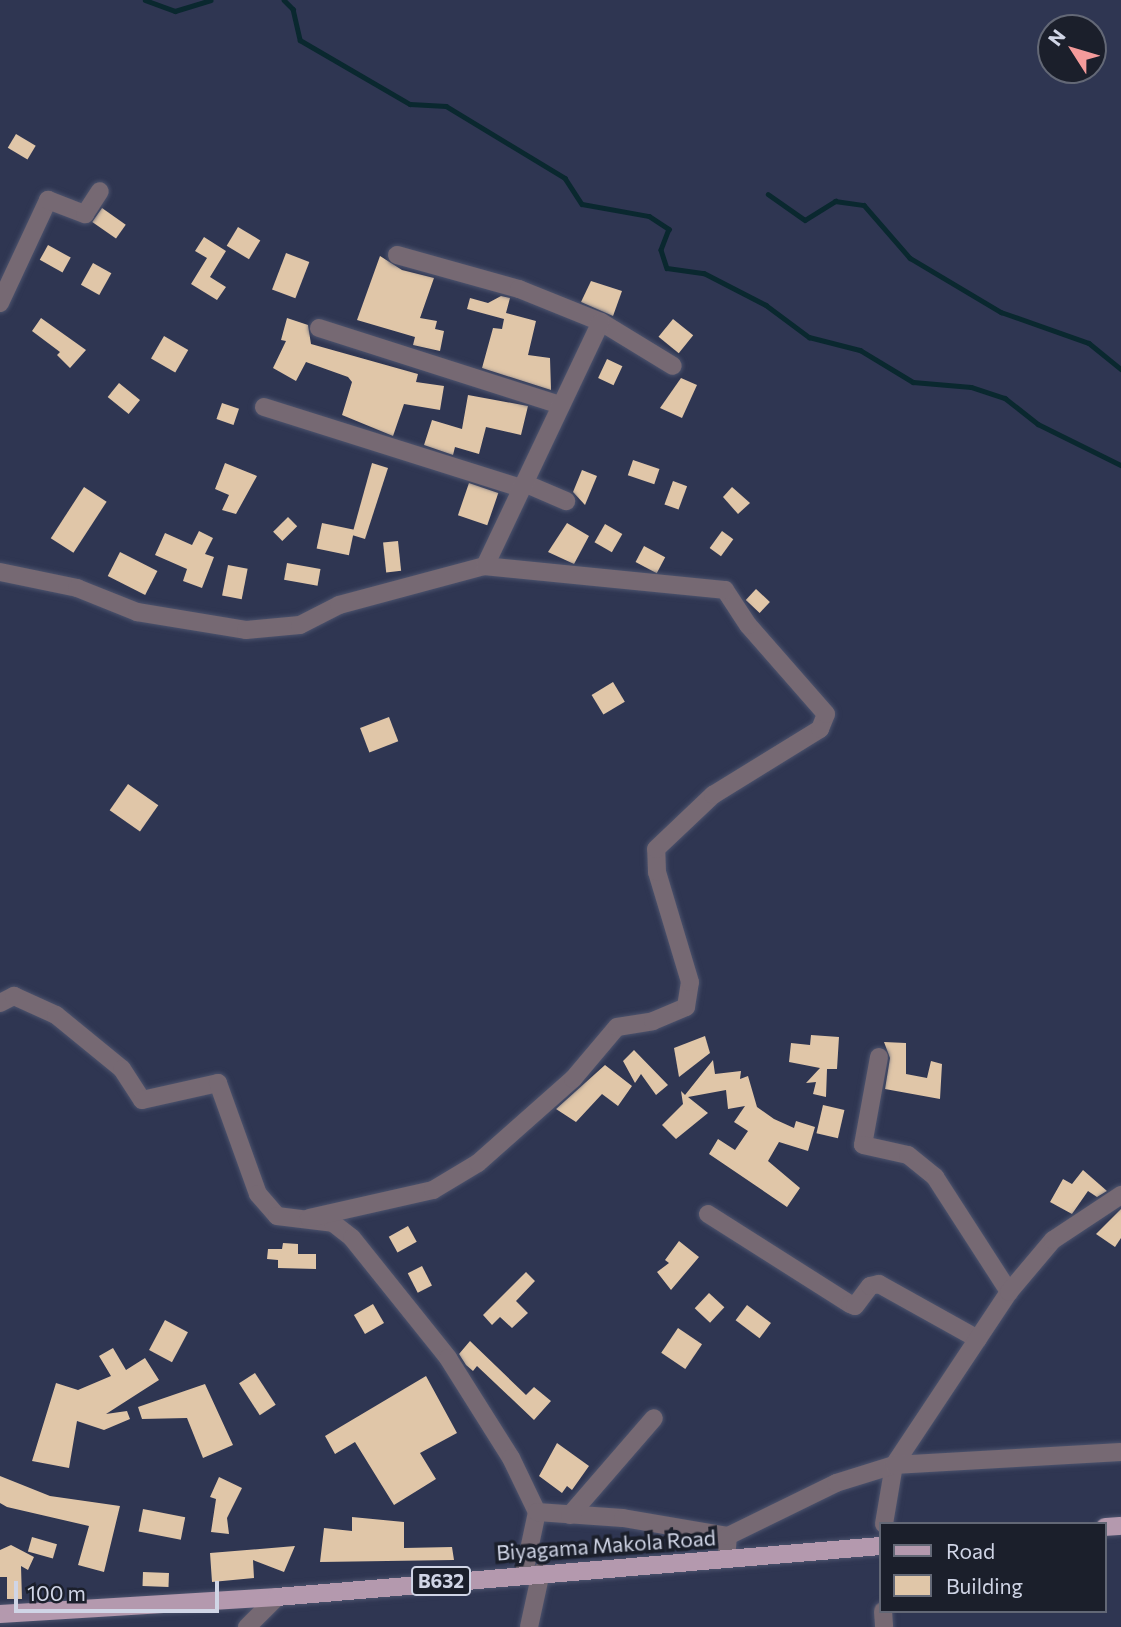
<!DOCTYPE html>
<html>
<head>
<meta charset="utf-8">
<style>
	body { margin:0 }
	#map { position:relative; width:1121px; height:1627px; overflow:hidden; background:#2f3652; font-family:Commissioner,sans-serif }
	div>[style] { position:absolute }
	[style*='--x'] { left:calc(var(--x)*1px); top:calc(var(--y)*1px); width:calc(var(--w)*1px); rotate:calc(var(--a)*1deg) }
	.stream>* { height:4.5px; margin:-2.25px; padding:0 2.25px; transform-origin:2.25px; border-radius:2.25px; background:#0a282f }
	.building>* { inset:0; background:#e0c6a8; transform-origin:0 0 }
	.roads { filter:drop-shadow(0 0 2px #4c536d) drop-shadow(0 0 2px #4c536d) }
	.minor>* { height:18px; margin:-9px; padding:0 9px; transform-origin:9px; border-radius:9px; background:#766973 }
	.major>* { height:18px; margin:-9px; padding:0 9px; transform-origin:9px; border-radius:9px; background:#b499ae }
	span { translate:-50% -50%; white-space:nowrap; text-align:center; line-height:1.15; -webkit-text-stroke:7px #1b1f2b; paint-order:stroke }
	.shield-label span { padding:2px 5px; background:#1b1f2b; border:2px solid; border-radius:5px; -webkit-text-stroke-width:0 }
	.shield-label { font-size:19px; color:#d0d5e6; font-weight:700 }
	.street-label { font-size:21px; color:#d0d5e6 }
	.legend { position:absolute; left:879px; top:1522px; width:228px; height:91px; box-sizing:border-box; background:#1b1f2b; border:2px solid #636876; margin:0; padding:9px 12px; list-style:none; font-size:21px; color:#d0d5e6 }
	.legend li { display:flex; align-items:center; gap:14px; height:35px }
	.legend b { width:35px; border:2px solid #636876 }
	.north { position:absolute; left:1037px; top:14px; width:70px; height:70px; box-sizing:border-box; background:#1b1f2b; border:2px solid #636876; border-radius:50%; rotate:307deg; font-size:19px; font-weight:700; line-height:28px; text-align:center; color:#d0d5e6 }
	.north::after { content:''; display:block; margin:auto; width:24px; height:32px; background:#f59b9b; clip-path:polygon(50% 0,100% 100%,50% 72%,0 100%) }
	.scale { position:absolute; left:14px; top:1581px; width:205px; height:32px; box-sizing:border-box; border:4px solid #d0d5e6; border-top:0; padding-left:9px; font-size:21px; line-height:24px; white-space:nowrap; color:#d0d5e6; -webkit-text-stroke:5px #1b1f2b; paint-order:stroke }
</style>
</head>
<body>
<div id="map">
	<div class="stream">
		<div style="--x:145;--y:0;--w:32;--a:20"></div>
		<div style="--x:175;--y:11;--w:37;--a:-17"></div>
		<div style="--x:284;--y:0;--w:13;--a:45"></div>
		<div style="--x:293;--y:9;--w:32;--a:77"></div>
		<div style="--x:300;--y:40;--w:127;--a:30.2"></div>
		<div style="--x:410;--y:104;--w:36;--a:3"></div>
		<div style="--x:446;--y:106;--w:139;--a:31.2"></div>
		<div style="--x:565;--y:178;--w:31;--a:57"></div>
		<div style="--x:582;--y:204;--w:68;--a:10.2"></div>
		<div style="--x:649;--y:216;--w:24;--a:33"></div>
		<div style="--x:669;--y:229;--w:22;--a:111"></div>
		<div style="--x:661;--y:250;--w:19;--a:72"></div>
		<div style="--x:667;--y:268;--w:37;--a:8"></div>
		<div style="--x:704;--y:273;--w:70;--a:27.3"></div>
		<div style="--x:766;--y:305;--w:54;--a:36.7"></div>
		<div style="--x:809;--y:337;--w:53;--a:14.3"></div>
		<div style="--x:860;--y:350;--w:62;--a:31.1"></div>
		<div style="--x:913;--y:382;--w:58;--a:4.9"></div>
		<div style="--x:971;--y:387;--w:36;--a:18"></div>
		<div style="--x:1005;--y:398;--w:42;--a:38.2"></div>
		<div style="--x:1038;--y:424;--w:93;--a:26.3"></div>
		<div style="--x:768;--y:194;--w:45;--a:35.1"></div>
		<div style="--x:805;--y:220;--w:36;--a:-32"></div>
		<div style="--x:835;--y:201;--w:29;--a:8"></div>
		<div style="--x:864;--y:205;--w:70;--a:49"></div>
		<div style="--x:910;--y:258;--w:106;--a:30.7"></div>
		<div style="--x:1001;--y:312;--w:93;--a:19.4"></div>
		<div style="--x:1089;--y:343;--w:41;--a:39.1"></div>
	</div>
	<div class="building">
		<div style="left:16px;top:134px;width:23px;height:16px;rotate:31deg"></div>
		<div style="left:102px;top:208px;width:29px;height:17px;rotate:35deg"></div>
		<div style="left:238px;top:227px;width:26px;height:22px;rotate:31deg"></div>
		<div style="clip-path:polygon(204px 237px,226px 251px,210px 277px,226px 287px,217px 300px,191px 284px,207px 258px,195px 251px)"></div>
		<div style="left:48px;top:245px;width:26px;height:17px;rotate:29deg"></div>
		<div style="left:286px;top:253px;width:25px;height:39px;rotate:21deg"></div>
		<div style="clip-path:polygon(380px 256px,402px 270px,434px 278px,420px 318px,437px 321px,435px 329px,444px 331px,440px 351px,413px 345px,415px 337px,357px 320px)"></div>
		<div style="left:93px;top:263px;width:21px;height:25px;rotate:29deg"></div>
		<div style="clip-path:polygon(591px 281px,622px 291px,613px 316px,581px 302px)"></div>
		<div style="clip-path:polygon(501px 296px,510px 298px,506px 313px,536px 321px,528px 355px,550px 358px,551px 390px,482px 368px,493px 328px,502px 329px,504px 319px,467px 309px,470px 298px,488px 303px)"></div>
		<div style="clip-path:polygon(41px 318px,86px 350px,70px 368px,57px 355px,60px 352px,32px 331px)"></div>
		<div style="clip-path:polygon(287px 318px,308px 325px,311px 344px,418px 374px,416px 382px,444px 386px,440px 410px,404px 404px,393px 436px,342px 415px,352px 382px,348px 377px,306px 362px,296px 381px,273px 368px,286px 341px,281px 340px)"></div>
		<div style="left:673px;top:319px;width:26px;height:23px;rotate:39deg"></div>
		<div style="left:164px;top:336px;width:28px;height:26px;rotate:30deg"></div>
		<div style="left:607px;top:359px;width:17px;height:21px;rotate:25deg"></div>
		<div style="clip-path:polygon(681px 378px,697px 385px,682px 418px,660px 408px)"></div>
		<div style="left:119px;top:383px;width:27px;height:18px;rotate:39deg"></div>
		<div style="clip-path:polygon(468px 395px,528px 406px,521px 435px,486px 427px,479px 454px,455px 447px,453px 455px,424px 445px,432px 420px,462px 429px)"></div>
		<div style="left:222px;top:403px;width:18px;height:17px;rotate:19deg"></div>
		<div style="left:633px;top:460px;width:28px;height:16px;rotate:19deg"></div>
		<div style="clip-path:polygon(225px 463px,257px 476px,236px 514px,222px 510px,229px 495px,215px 489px)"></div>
		<div style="clip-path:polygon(372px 463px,388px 468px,365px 539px,352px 535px)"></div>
		<div style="clip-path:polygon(582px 470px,597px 476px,585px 505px,573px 492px)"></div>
		<div style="left:673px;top:481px;width:15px;height:25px;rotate:20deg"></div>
		<div style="left:469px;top:483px;width:31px;height:34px;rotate:19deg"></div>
		<div style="left:84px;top:487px;width:27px;height:61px;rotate:33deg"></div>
		<div style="clip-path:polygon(732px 487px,750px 503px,738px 514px,723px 497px)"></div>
		<div style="left:288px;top:517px;width:13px;height:21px;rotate:45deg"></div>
		<div style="left:322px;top:523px;width:33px;height:26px;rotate:12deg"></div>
		<div style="clip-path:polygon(567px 523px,589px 536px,574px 564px,548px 552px)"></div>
		<div style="left:605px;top:524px;width:20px;height:21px;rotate:30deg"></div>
		<div style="clip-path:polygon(199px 531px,213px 538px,205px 554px,214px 557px,202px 588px,183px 581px,187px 569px,155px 555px,165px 533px,192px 545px)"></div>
		<div style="left:722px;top:531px;width:14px;height:21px;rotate:36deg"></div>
		<div style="left:398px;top:541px;width:30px;height:15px;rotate:84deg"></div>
		<div style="left:644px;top:546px;width:24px;height:18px;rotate:28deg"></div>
		<div style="left:120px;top:552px;width:42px;height:27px;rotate:27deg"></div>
		<div style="left:287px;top:563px;width:34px;height:17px;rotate:10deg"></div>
		<div style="left:228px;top:565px;width:20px;height:31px;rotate:11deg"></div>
		<div style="left:756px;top:589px;width:19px;height:15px;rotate:43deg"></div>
		<div style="left:613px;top:682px;width:23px;height:25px;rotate:59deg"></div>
		<div style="left:389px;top:717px;width:26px;height:31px;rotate:69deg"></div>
		<div style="left:128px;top:784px;width:37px;height:32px;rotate:35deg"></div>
		<div style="clip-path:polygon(811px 1035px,839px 1037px,837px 1069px,827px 1069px,826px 1097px,813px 1094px,816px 1082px,806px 1083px,820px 1068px,789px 1062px,791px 1043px,810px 1045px)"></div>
		<div style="clip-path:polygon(705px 1036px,710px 1053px,679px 1077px,674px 1048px)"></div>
		<div style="clip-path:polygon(884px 1042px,906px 1043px,906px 1074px,927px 1078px,931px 1061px,942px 1064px,940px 1099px,885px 1089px,890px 1058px)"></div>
		<div style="clip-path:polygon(634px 1050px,668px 1085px,656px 1095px,641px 1074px,635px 1083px,623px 1061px)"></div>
		<div style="clip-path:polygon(713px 1060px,715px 1074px,741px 1071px,740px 1079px,748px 1076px,757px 1107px,774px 1119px,794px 1128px,796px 1121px,815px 1127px,808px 1151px,779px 1142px,768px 1161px,800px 1188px,787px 1207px,709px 1154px,718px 1139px,735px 1150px,748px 1131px,734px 1122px,745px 1106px,728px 1109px,726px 1090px,688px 1097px,708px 1113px,676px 1139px,662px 1125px,683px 1104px,681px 1091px,685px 1095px)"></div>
		<div style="clip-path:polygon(605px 1065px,632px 1086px,618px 1106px,602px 1094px,576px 1122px,556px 1109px)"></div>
		<div style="left:823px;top:1105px;width:22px;height:29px;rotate:13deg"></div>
		<div style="clip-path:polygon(1083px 1170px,1107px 1191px,1097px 1197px,1088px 1191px,1072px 1214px,1050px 1202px,1063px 1179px,1072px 1184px)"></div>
		<div style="clip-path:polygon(1121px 1209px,1121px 1238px,1115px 1247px,1096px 1234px)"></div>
		<div style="left:408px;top:1226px;width:18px;height:22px;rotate:61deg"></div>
		<div style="clip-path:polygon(679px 1241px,699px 1257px,671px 1290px,657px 1272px,669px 1263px,665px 1260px)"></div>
		<div style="clip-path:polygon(283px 1243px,298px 1244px,298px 1254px,316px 1254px,316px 1269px,278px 1268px,278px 1260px,267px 1259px,268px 1249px,282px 1249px)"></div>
		<div style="left:422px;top:1266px;width:22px;height:16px;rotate:63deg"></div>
		<div style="clip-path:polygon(526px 1272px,535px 1281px,516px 1301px,528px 1313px,512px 1328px,500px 1317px,492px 1325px,483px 1315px)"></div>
		<div style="left:709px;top:1293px;width:21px;height:21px;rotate:43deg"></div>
		<div style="left:373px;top:1304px;width:22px;height:22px;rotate:60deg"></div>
		<div style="left:747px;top:1305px;width:30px;height:19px;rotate:37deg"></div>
		<div style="left:165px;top:1320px;width:26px;height:34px;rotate:28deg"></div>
		<div style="left:678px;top:1328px;width:29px;height:30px;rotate:34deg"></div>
		<div style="clip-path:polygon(470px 1341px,526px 1395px,534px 1387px,551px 1401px,534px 1420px,477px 1366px,473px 1371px,466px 1365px,459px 1354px)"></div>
		<div style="clip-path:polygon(113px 1348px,126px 1370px,145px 1358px,159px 1380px,106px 1414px,127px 1411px,130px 1419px,104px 1430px,77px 1421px,69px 1468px,32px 1461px,56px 1383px,78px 1390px,111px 1376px,99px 1356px)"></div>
		<div style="left:255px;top:1373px;width:38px;height:19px;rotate:57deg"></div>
		<div style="clip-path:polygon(426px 1376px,457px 1433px,420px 1453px,436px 1479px,394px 1505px,355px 1442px,335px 1454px,325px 1436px)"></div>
		<div style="clip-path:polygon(205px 1384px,233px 1445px,203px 1458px,187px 1418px,142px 1419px,138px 1407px)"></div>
		<div style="clip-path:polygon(557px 1443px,589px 1466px,572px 1490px,567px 1486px,562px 1493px,539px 1476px)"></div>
		<div style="clip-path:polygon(0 1476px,50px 1496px,120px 1506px,104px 1572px,78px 1565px,89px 1526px,7px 1507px,0 1503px)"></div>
		<div style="clip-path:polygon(219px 1477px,242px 1488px,227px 1518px,229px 1534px,211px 1532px,216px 1499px,210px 1497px)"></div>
		<div style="left:143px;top:1509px;width:43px;height:23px;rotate:11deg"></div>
		<div style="clip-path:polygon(352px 1517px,404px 1522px,404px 1548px,452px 1547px,454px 1560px,320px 1562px,324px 1528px,352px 1531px)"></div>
		<div style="left:32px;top:1537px;width:26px;height:15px;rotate:16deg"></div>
		<div style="clip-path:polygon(11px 1545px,34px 1557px,28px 1570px,21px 1566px,22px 1599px,7px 1599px,7px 1577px,0 1577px,0 1550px)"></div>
		<div style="clip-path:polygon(295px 1546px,284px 1572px,253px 1560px,254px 1578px,212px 1582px,210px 1553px)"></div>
		<div style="left:143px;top:1572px;width:26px;height:14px;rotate:2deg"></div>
	</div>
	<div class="roads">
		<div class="minor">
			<div style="--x:397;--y:255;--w:127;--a:15.6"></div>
			<div style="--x:519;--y:289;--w:88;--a:21.9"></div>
			<div style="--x:601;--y:322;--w:84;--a:31.4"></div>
			<div style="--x:0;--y:303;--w:114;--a:-65"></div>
			<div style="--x:48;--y:200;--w:40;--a:21"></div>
			<div style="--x:85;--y:214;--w:27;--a:-57"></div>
			<div style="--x:319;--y:328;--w:254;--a:17.7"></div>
			<div style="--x:264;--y:407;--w:269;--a:17.5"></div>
			<div style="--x:524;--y:483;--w:46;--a:23.2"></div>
			<div style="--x:0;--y:572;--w:79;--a:11.7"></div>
			<div style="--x:77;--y:588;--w:65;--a:21.8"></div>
			<div style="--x:137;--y:612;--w:110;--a:9.4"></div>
			<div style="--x:246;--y:630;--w:54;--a:-5.3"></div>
			<div style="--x:300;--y:625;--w:44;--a:-27.1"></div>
			<div style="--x:339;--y:605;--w:151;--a:-15"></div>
			<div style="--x:485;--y:566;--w:270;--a:-64.6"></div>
			<div style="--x:0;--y:1003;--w:16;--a:-27"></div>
			<div style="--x:14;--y:996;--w:46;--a:24.3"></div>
			<div style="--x:56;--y:1015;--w:85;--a:39.3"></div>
			<div style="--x:122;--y:1069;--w:37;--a:57"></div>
			<div style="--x:142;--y:1100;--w:78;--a:-12.6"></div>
			<div style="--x:218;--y:1083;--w:118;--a:70.2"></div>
			<div style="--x:258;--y:1194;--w:29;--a:49"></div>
			<div style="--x:277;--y:1216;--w:56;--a:7.1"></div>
			<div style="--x:333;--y:1223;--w:24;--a:38"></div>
			<div style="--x:352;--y:1238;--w:154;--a:51.3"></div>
			<div style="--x:448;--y:1358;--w:118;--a:57.8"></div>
			<div style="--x:511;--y:1458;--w:60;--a:64.3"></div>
			<div style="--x:537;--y:1512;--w:62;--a:102"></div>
			<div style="--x:879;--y:1057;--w:89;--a:100.3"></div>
			<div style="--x:863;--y:1145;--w:46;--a:12.5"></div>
			<div style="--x:908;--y:1155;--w:35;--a:39"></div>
			<div style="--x:935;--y:1177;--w:137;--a:57.2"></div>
			<div style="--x:708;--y:1214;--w:168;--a:32.4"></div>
			<div style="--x:850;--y:1304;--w:5;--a:22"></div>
			<div style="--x:855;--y:1306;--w:25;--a:-53"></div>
			<div style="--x:870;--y:1286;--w:9;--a:-13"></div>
			<div style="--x:879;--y:1284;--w:113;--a:29.1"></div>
			<div style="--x:309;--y:1218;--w:127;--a:-12.7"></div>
			<div style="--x:433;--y:1190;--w:52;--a:-31"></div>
			<div style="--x:478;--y:1163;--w:127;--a:-41.5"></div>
			<div style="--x:573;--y:1079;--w:68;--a:-49.8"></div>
			<div style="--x:617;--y:1027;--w:36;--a:-9"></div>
			<div style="--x:653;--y:1021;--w:36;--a:-23"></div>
			<div style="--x:686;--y:1007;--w:25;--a:-81"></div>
			<div style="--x:690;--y:982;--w:115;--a:-106.7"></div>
			<div style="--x:657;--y:872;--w:23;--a:-92"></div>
			<div style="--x:656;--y:849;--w:79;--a:-43.5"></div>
			<div style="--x:713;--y:795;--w:126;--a:-31.7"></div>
			<div style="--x:820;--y:729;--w:16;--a:-68"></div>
			<div style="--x:826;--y:714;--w:118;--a:-131.2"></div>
			<div style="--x:748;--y:625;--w:42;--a:-123.3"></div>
			<div style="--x:725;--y:590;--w:241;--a:-174.3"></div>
			<div style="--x:537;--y:1512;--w:86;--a:4"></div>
			<div style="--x:623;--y:1518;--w:107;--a:9.7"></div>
			<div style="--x:728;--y:1536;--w:12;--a:95"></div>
			<div style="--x:570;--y:1515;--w:128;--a:-49.1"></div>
			<div style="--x:884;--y:1524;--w:60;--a:-80.4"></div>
			<div style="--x:894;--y:1465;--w:208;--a:-56.4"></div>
			<div style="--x:1009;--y:1292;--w:68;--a:-49.8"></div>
			<div style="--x:1053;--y:1240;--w:82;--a:-33.5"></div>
			<div style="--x:728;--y:1536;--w:120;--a:-26.1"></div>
			<div style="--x:836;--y:1483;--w:61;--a:-17.2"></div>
			<div style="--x:894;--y:1465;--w:227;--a:-3.3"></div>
			<div style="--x:883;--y:1611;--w:16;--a:86"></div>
			<div style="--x:247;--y:1627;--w:42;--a:-45"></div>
			<div style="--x:529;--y:1627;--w:56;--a:-77.7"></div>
		</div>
		<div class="major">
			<div style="--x:1105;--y:1527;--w:16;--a:-4"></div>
			<div style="--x:0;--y:1614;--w:278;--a:-3.5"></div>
			<div style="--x:277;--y:1597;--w:606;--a:-4.83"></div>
		</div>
	</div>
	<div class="shield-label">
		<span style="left:441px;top:1581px">B632</span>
	</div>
	<div class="street-label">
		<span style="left:606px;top:1545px;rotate:-4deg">Biyagama Makola Road</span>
	</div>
	<ul class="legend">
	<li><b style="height:9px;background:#b499ae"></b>Road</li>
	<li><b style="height:19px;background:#e0c6a8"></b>Building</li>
	</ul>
	<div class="north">N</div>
	<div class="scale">100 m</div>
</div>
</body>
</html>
